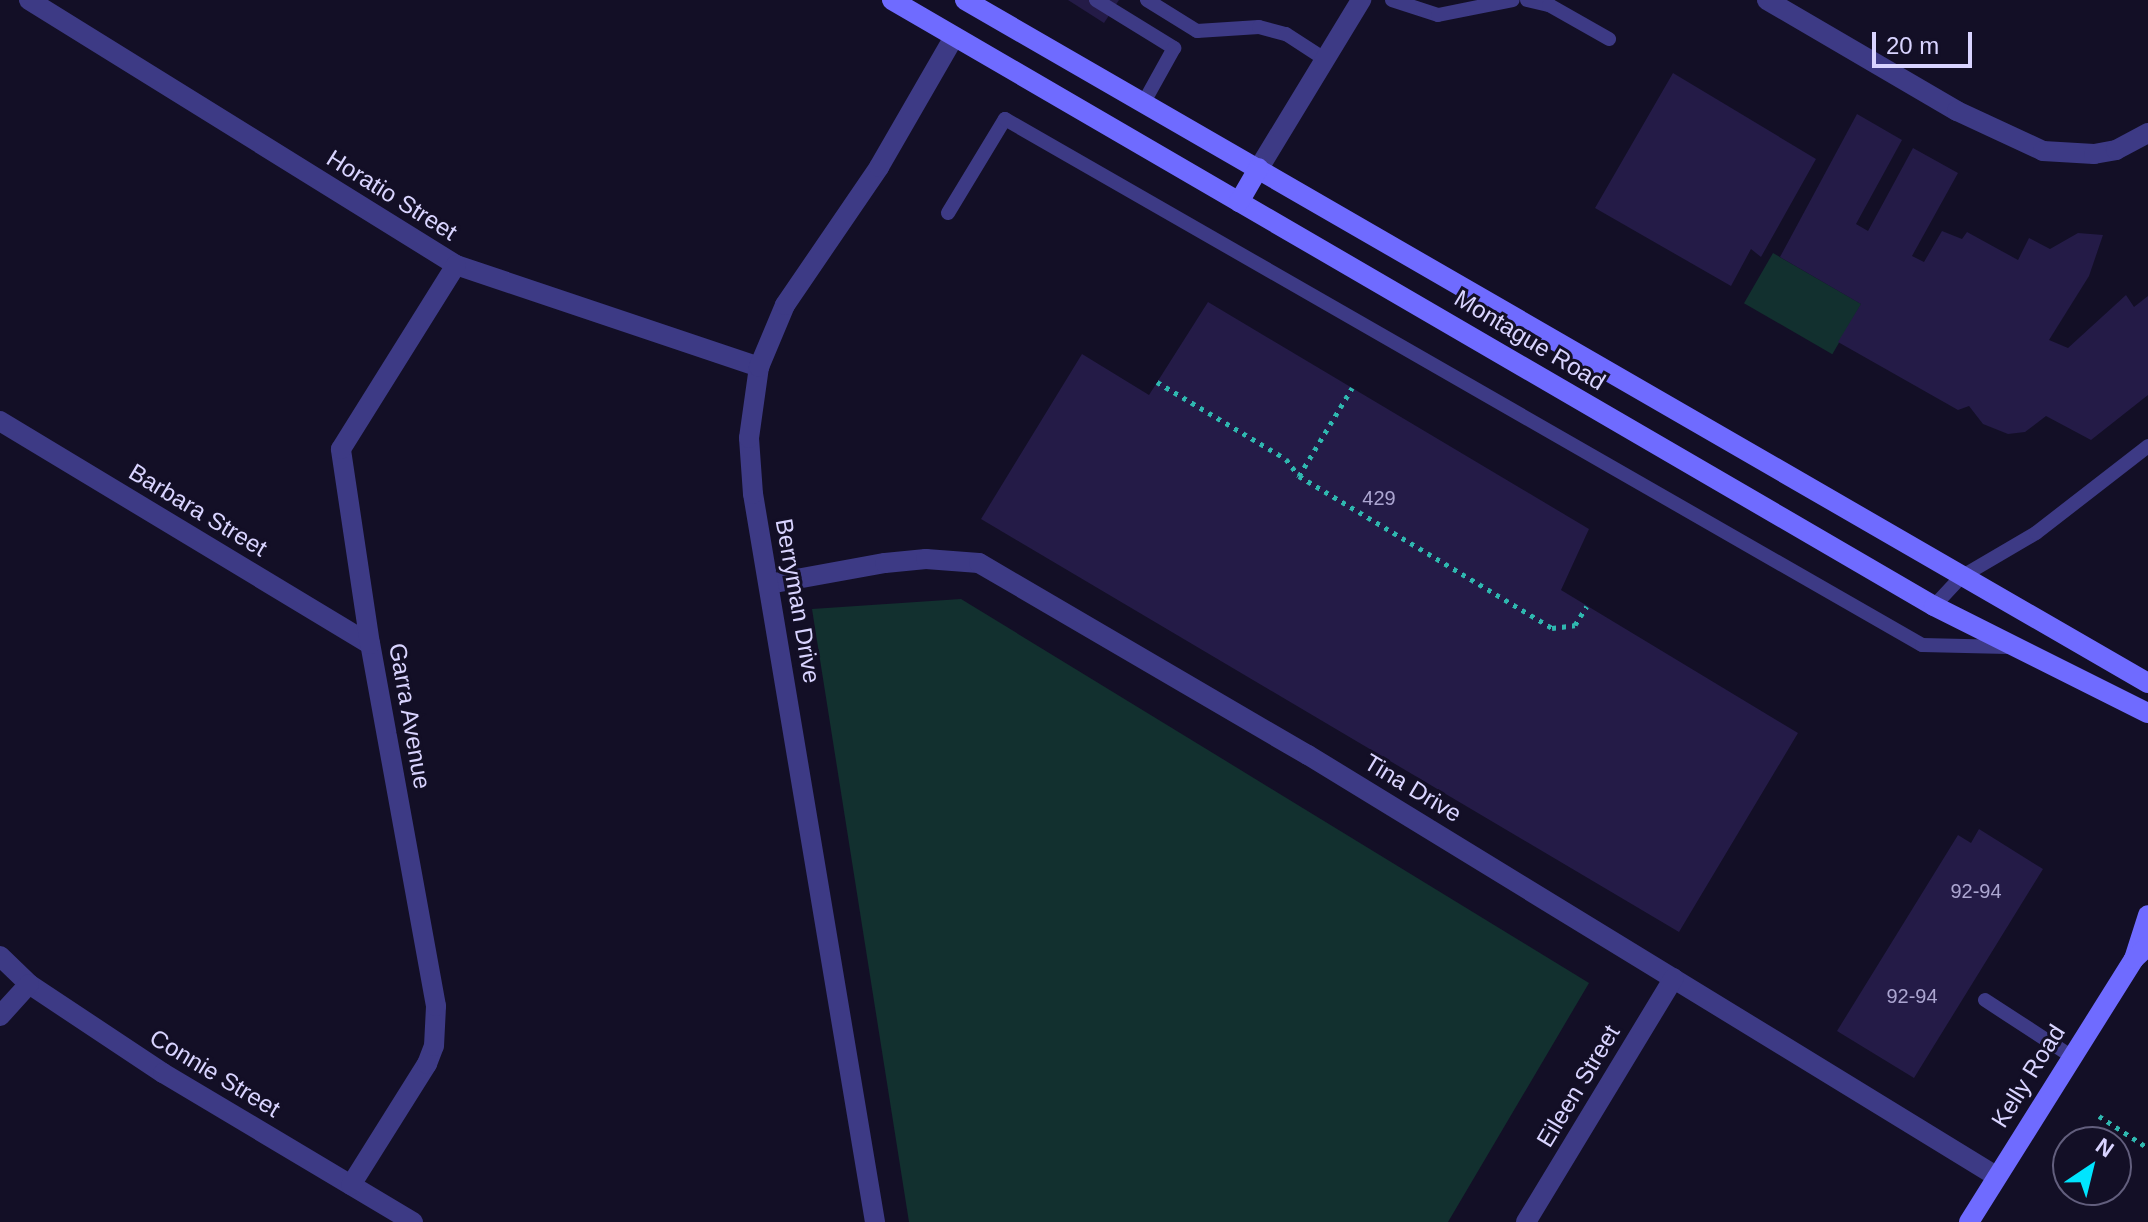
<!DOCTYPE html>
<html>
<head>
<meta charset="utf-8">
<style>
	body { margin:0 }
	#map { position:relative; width:2148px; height:1222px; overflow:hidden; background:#130f26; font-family:Helvetica,sans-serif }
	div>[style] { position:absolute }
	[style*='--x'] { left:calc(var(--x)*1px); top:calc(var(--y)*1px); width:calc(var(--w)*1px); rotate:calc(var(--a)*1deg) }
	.green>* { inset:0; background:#12302f; transform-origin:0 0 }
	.building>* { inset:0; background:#241b47 }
	.path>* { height:5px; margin-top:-2.5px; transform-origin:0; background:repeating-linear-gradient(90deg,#2fb8b0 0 4px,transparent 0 10px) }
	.lane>* { height:14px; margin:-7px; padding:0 7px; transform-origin:7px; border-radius:7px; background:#3d3a85 }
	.street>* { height:20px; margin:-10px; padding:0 10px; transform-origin:10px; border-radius:10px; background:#3d3a85 }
	.secondary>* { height:20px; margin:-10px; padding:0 10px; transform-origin:10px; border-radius:10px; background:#6f6bff }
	span { translate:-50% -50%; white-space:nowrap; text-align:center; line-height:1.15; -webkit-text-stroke:6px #130f26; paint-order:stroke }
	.number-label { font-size:20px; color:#aca6d1 }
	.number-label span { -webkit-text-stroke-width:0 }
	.street-label { font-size:24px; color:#d9d4ff }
	.north { position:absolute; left:2052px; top:1126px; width:80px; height:80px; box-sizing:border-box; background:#130f26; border:2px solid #625e7d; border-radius:50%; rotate:35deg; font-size:22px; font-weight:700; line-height:32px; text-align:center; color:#d9d4ff }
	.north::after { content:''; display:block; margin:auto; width:28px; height:36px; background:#00e5ff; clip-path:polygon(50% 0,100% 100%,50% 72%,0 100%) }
	.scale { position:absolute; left:1872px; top:32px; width:100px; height:36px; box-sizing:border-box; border:4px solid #d9d4ff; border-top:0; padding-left:10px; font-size:24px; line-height:28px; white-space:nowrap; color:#d9d4ff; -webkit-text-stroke:6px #130f26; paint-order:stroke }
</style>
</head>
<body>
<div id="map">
	<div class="green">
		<div style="left:1773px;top:253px;width:102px;height:58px;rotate:30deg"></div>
		<div style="clip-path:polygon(961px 599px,1589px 983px,1448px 1222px,909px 1222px,812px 609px)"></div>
	</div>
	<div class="building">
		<div style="clip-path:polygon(1068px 0,1119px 0,1104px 23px)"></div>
		<div style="clip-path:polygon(1673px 73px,1816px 159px,1761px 257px,1751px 249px,1731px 286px,1595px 208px)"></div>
		<div style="clip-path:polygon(1857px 114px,1902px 140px,1856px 224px,1868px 231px,1913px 148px,1958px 173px,1912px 256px,1924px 262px,1942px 231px,1962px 239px,1967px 232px,2018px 260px,2029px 238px,2050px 249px,2078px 233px,2103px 235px,2089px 276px,2049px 340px,2068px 348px,2126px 295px,2134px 307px,2148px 296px,2148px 395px,2091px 440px,2046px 416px,2025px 432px,2008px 434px,1983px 424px,1969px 406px,1958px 410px,1838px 342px,1861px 304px,1780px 257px)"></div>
		<div style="clip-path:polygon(1208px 302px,1589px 529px,1561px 590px,1798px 733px,1679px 932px,981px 519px,1082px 354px,1149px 395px)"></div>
		<div style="clip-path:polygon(1979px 829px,2043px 869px,1914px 1078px,1837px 1031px,1958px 835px,1971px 843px)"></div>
	</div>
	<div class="path">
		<div style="--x:1157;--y:382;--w:150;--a:30.8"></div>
		<div style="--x:1286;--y:459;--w:21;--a:53"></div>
		<div style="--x:1299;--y:476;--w:295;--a:31"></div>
		<div style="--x:1552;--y:628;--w:23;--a:-7"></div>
		<div style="--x:1575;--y:625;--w:22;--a:-58"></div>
		<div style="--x:1299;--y:476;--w:103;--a:-58.9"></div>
		<div style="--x:2099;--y:1116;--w:59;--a:33.1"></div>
	</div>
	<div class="lane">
		<div style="--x:1096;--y:0;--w:92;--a:31.6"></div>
		<div style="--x:1174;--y:48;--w:64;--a:119"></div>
		<div style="--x:1147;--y:0;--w:59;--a:31.8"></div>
		<div style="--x:1197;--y:31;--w:62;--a:-3.7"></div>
		<div style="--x:1259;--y:27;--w:28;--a:15"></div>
		<div style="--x:1286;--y:34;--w:48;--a:33"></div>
		<div style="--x:1392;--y:0;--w:48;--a:18.1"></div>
		<div style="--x:1438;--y:15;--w:76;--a:-11.3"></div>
		<div style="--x:1527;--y:0;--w:23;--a:13"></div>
		<div style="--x:1549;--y:5;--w:69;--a:29.5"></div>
		<div style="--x:948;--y:213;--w:110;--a:-58.8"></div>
		<div style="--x:1005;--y:119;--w:1057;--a:29.84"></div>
		<div style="--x:1922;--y:645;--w:86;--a:1.3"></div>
		<div style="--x:1934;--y:606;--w:40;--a:-47"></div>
		<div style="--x:1961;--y:577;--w:87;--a:-30.4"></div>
		<div style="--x:2036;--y:533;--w:142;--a:-37.8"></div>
		<div style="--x:1985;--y:1000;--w:103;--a:33.1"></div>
	</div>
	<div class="street">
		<div style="--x:29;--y:0;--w:503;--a:31.82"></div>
		<div style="--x:456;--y:265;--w:320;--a:18.6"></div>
		<div style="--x:1767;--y:0;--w:220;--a:30.3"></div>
		<div style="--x:1957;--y:111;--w:95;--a:24.9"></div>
		<div style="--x:2043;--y:151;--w:51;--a:3.4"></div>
		<div style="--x:2094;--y:154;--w:22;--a:-10"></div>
		<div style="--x:2116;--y:150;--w:36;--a:-28"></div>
		<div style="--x:1259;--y:168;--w:197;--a:-58.7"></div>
		<div style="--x:0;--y:421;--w:432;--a:31.1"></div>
		<div style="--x:769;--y:584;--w:118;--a:-10.3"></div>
		<div style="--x:885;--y:563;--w:41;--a:-5.6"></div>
		<div style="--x:926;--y:559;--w:53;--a:4.3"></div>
		<div style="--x:979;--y:563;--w:381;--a:30.3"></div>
		<div style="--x:1308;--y:755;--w:807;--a:31.46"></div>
		<div style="--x:0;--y:956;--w:40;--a:44"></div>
		<div style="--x:29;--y:984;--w:161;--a:33.6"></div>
		<div style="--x:163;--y:1073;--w:291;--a:30.8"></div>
		<div style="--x:0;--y:1016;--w:43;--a:-47.8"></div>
		<div style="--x:351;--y:1185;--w:143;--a:-57.9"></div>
		<div style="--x:427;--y:1064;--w:19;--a:-69"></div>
		<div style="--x:434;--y:1046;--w:40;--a:-87.1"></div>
		<div style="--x:436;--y:1006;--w:368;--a:-100.3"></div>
		<div style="--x:370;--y:644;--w:197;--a:-98.5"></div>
		<div style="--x:341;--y:449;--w:217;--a:-58"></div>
		<div style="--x:875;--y:1222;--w:738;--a:-99.51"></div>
		<div style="--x:753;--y:494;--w:56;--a:-94.1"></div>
		<div style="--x:749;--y:438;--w:72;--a:-82"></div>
		<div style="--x:759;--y:367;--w:67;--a:-67.2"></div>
		<div style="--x:785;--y:305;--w:167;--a:-55.7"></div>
		<div style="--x:879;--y:167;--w:150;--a:-60"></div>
		<div style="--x:1526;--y:1222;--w:285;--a:-58.8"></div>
	</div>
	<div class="secondary">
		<div style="--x:892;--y:0;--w:1205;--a:30.18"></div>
		<div style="--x:1934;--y:606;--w:239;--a:26.6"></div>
		<div style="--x:965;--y:0;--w:1366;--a:30"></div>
		<div style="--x:1239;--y:202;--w:39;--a:-60"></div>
		<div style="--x:2134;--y:959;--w:46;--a:-72.3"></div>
		<div style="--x:1969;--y:1222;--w:310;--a:-57.9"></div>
		<div style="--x:2134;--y:959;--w:19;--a:-43"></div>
	</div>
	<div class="number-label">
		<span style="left:1379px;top:498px">429</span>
		<span style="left:1976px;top:891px">92-94</span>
		<span style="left:1912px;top:996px">92-94</span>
	</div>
	<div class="street-label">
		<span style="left:392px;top:195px;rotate:32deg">Horatio Street</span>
		<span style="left:1530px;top:340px;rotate:31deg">Montague Road</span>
		<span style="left:198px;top:510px;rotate:31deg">Barbara Street</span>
		<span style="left:798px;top:601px;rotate:80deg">Berryman Drive</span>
		<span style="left:410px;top:716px;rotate:80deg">Garra Avenue</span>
		<span style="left:1413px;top:788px;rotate:31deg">Tina Drive</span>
		<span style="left:215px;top:1073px;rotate:31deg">Connie Street</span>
		<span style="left:2028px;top:1076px;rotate:-58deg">Kelly Road</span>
		<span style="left:1578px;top:1086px;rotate:-59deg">Eileen Street</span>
	</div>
	<div class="north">N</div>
	<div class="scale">20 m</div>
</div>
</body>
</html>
